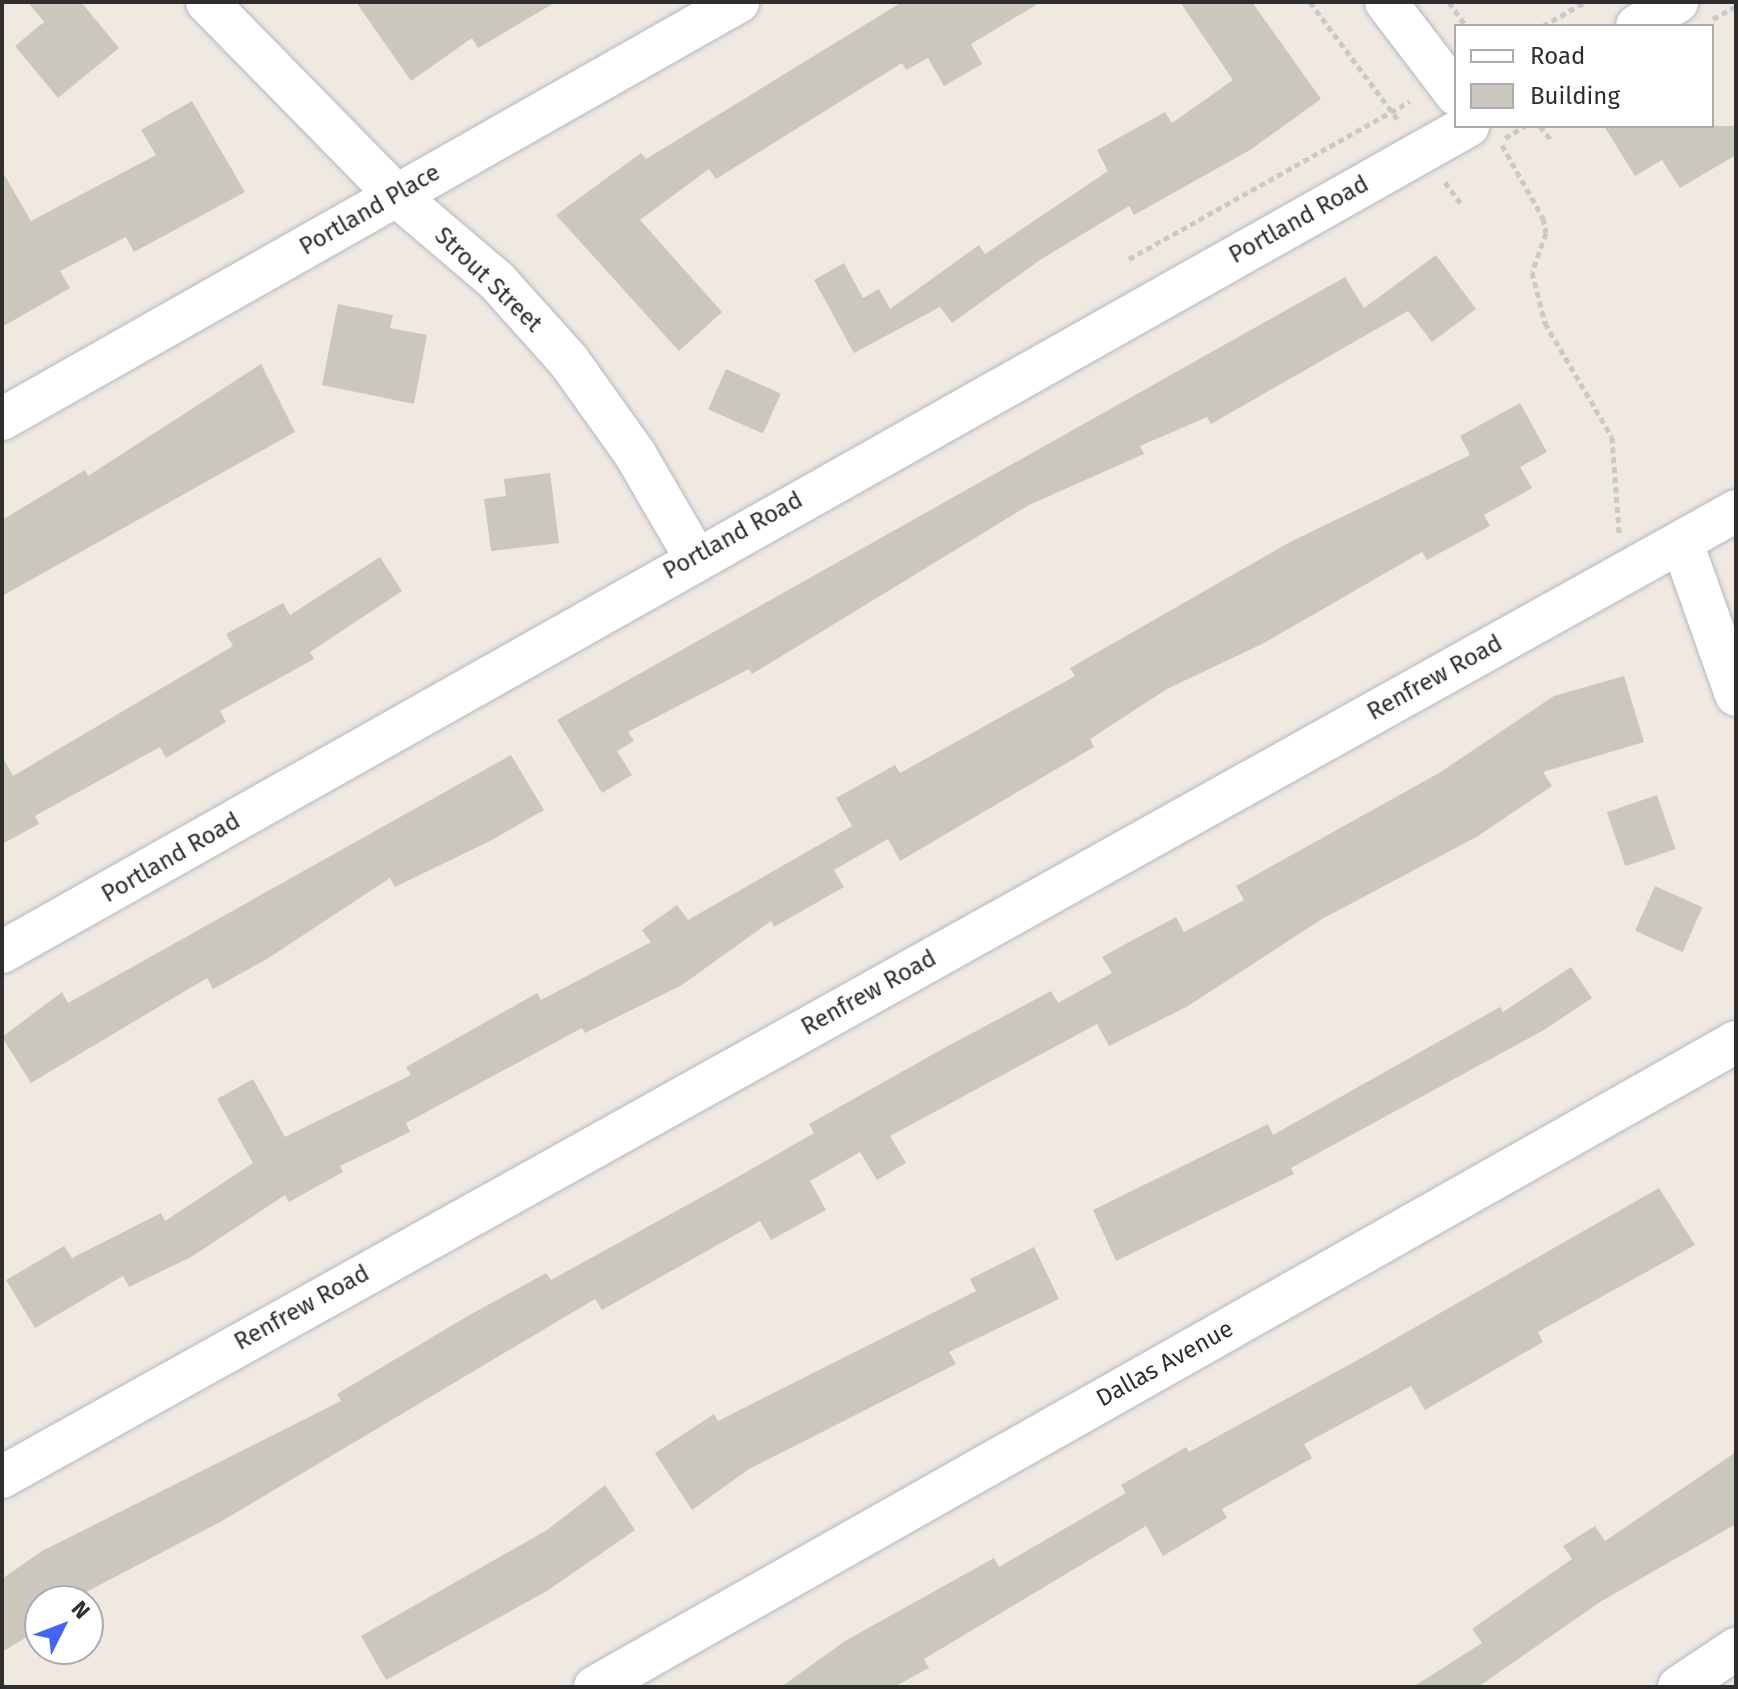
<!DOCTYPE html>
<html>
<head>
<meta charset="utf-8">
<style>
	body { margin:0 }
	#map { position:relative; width:1738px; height:1689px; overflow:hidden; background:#efe9e1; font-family:"Fira Sans",sans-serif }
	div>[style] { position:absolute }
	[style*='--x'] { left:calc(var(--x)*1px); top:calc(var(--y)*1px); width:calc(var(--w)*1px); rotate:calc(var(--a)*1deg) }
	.building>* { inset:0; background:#cbc7bf; transform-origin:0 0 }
	.path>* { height:5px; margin-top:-2.5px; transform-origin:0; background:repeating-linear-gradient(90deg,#c9c9c9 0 6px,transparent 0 10px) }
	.roads { filter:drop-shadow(0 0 2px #b4b7c1) drop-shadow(0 0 2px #b4b7c1) }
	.minor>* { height:42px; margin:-21px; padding:0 21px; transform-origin:21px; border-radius:21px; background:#fff }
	span { translate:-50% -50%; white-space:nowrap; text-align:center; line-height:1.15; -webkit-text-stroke:7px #fff; paint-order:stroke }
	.street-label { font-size:24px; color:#2e2e2e }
	.frame { position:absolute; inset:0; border:4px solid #2e2e2e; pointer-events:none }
	.legend { position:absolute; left:1454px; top:24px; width:260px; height:104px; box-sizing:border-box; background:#fff; border:2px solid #ababab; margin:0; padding:10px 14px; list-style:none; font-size:24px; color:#2e2e2e }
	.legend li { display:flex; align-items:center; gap:16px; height:40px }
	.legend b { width:40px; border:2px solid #ababab }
	.north { position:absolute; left:24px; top:1585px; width:80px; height:80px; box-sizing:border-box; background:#fff; border:2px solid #ababab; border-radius:50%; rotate:48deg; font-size:22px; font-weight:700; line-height:32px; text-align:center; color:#2e2e2e }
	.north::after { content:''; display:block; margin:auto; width:28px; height:36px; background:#4264fb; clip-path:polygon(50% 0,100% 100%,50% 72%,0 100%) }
</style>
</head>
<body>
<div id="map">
	<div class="building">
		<div style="clip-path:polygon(28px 2px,81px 2px,119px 48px,58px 98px,15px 46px,44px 22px)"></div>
		<div style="clip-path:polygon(356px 2px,556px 2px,478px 48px,472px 38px,411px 81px)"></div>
		<div style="clip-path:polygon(902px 2px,1041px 2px,971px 44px,982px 64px,944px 86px,928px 58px,906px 70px,902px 63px,716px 179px,709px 169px,640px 220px,722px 312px,679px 351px,556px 215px,641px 153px,646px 159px)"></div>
		<div style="clip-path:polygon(1180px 2px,1252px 2px,1321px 99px,1250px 150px,1134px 215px,1129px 206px,1040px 260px,952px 323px,940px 307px,854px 353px,814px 280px,844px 263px,863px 298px,879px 289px,890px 309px,979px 245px,985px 254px,1108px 171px,1097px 150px,1165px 112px,1172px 123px,1233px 80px)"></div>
		<div style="clip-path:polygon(192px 101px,245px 192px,134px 252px,126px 237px,60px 271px,70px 288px,2px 327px,2px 171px,31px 221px,156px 155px,141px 130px)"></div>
		<div style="clip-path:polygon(1604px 126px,1736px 126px,1736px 155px,1680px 188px,1662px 160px,1635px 176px)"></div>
		<div style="clip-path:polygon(1436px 255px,1476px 309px,1432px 342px,1408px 311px,1211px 424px,1207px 417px,1140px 446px,1144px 454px,1029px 505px,752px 674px,749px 669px,628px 732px,634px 741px,617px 751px,632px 775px,602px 793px,557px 720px,1345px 277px,1364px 308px)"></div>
		<div style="clip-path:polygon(338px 304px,393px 315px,390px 328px,427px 335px,414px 404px,322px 385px)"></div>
		<div style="clip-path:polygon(261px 364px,295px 432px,2px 596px,2px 520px,85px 470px,88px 476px)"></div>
		<div style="left:726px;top:369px;width:60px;height:44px;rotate:24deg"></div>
		<div style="clip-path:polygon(1520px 403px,1547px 452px,1520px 467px,1532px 488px,1484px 515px,1490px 526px,1427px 560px,1422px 552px,1262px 644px,1167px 689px,1090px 739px,1094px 747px,900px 861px,888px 839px,834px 870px,844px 887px,774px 927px,771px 921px,682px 985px,585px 1033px,582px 1028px,406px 1123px,410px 1132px,340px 1166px,343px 1172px,289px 1202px,285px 1195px,191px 1257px,129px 1287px,123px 1276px,35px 1328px,6px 1280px,64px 1246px,72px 1258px,161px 1213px,165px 1221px,253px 1163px,217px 1099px,253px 1079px,285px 1137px,411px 1075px,406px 1067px,537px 993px,541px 1000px,651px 942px,642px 930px,677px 905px,688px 920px,852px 826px,836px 798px,895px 765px,900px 773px,1075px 676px,1070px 668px,1290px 542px,1470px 455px,1460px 436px)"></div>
		<div style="clip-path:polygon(550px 473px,559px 543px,491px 551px,484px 499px,506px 496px,504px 479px)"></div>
		<div style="clip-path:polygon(380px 557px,402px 591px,310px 652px,314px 659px,220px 711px,226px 722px,166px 758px,160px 747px,35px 816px,39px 824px,2px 844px,2px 756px,13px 776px,233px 646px,226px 634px,283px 603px,290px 615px)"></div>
		<div style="clip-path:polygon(1624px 676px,1644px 742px,1543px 772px,1552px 786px,1478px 836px,1322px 919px,1188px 1006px,1109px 1046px,1097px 1024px,890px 1136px,906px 1163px,877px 1180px,860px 1152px,810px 1181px,826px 1210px,771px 1240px,760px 1221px,602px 1310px,595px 1299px,222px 1521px,69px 1601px,40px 1601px,40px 1629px,2px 1652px,2px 1579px,42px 1551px,341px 1401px,337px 1394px,466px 1317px,546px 1273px,551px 1280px,736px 1178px,814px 1133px,809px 1124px,946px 1047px,1051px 991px,1058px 1003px,1112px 973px,1102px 957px,1131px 941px,1176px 917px,1184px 932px,1244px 900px,1236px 886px,1439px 773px,1554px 696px)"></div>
		<div style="clip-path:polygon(511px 755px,544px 810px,492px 840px,395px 887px,390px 878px,267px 959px,213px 989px,207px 978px,31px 1083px,2px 1037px,62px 992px,68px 1003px)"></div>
		<div style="left:1657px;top:795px;width:57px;height:53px;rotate:71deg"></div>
		<div style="left:1655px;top:886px;width:52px;height:49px;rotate:24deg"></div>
		<div style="clip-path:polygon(1571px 967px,1592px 998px,1544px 1030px,1291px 1168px,1294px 1174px,1116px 1261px,1093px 1210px,1268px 1124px,1273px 1135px,1500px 1007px,1503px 1012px)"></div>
		<div style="clip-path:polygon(1659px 1188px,1695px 1245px,1538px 1332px,1543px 1342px,1425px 1410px,1411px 1386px,1304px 1444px,1312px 1458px,1222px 1509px,1227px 1518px,1163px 1556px,1146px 1526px,924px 1659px,929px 1668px,894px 1687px,781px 1687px,845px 1641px,994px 1558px,999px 1567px,1126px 1493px,1121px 1485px,1186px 1447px,1189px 1452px,1356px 1361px)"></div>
		<div style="clip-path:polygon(1034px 1247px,1059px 1299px,949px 1352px,956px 1364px,749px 1469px,692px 1510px,655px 1453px,714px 1414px,718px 1421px,976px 1291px,970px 1279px)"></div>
		<div style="clip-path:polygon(1736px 1452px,1736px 1524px,1600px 1602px,1478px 1687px,1413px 1687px,1482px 1643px,1472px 1629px,1572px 1559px,1563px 1546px,1595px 1526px,1605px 1541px)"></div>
		<div style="clip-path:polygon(605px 1485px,635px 1530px,547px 1591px,386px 1680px,361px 1636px,547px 1530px)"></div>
	</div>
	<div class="path">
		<div style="--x:1310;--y:2;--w:147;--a:53.3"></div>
		<div style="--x:1449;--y:2;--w:29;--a:55"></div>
		<div style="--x:1713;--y:19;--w:26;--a:-29"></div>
		<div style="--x:1543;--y:26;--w:48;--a:-29.7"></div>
		<div style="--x:1540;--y:126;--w:18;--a:52"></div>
		<div style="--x:1505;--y:138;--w:23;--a:-31"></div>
		<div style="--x:1502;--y:145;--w:84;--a:60.7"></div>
		<div style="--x:1543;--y:218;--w:15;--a:79"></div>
		<div style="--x:1546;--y:233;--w:41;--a:109.7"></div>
		<div style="--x:1532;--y:272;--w:53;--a:75.7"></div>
		<div style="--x:1545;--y:323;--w:132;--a:59.6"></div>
		<div style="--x:1612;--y:437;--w:96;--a:85.8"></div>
		<div style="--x:1445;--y:182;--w:27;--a:54"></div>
		<div style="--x:1129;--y:259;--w:322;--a:-29.3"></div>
	</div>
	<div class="roads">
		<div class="minor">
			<div style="--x:207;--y:2;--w:270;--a:45.6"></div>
			<div style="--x:396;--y:195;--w:133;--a:40.4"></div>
			<div style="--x:497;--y:281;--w:106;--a:48.1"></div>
			<div style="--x:568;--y:360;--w:115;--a:54.5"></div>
			<div style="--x:635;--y:454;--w:119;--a:59.8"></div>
			<div style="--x:1386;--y:2;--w:116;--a:52.7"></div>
			<div style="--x:1637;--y:26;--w:47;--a:-31"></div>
			<div style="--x:2;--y:419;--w:846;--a:-29.53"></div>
			<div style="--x:1682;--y:543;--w:161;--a:70.4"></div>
			<div style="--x:2;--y:952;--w:1683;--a:-29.4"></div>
			<div style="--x:2;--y:1477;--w:1985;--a:-29.12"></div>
			<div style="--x:595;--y:1687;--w:1311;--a:-29.48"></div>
			<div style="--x:1679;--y:1687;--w:69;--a:-33.7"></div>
		</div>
	</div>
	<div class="street-label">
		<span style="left:370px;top:210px;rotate:-30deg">Portland Place</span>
		<span style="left:1299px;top:220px;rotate:-29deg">Portland Road</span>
		<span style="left:488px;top:280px;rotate:44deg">Strout Street</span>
		<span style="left:733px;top:536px;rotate:-29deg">Portland Road</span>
		<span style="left:1435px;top:678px;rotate:-29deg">Renfrew Road</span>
		<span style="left:171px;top:858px;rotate:-30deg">Portland Road</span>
		<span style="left:869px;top:993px;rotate:-29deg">Renfrew Road</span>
		<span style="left:302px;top:1308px;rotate:-29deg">Renfrew Road</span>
		<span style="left:1165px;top:1364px;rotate:-29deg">Dallas Avenue</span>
	</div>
	<div class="frame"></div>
	<ul class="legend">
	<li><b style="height:10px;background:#fff"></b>Road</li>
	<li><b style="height:22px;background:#cbc7bf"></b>Building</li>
	</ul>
	<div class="north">N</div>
</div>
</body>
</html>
